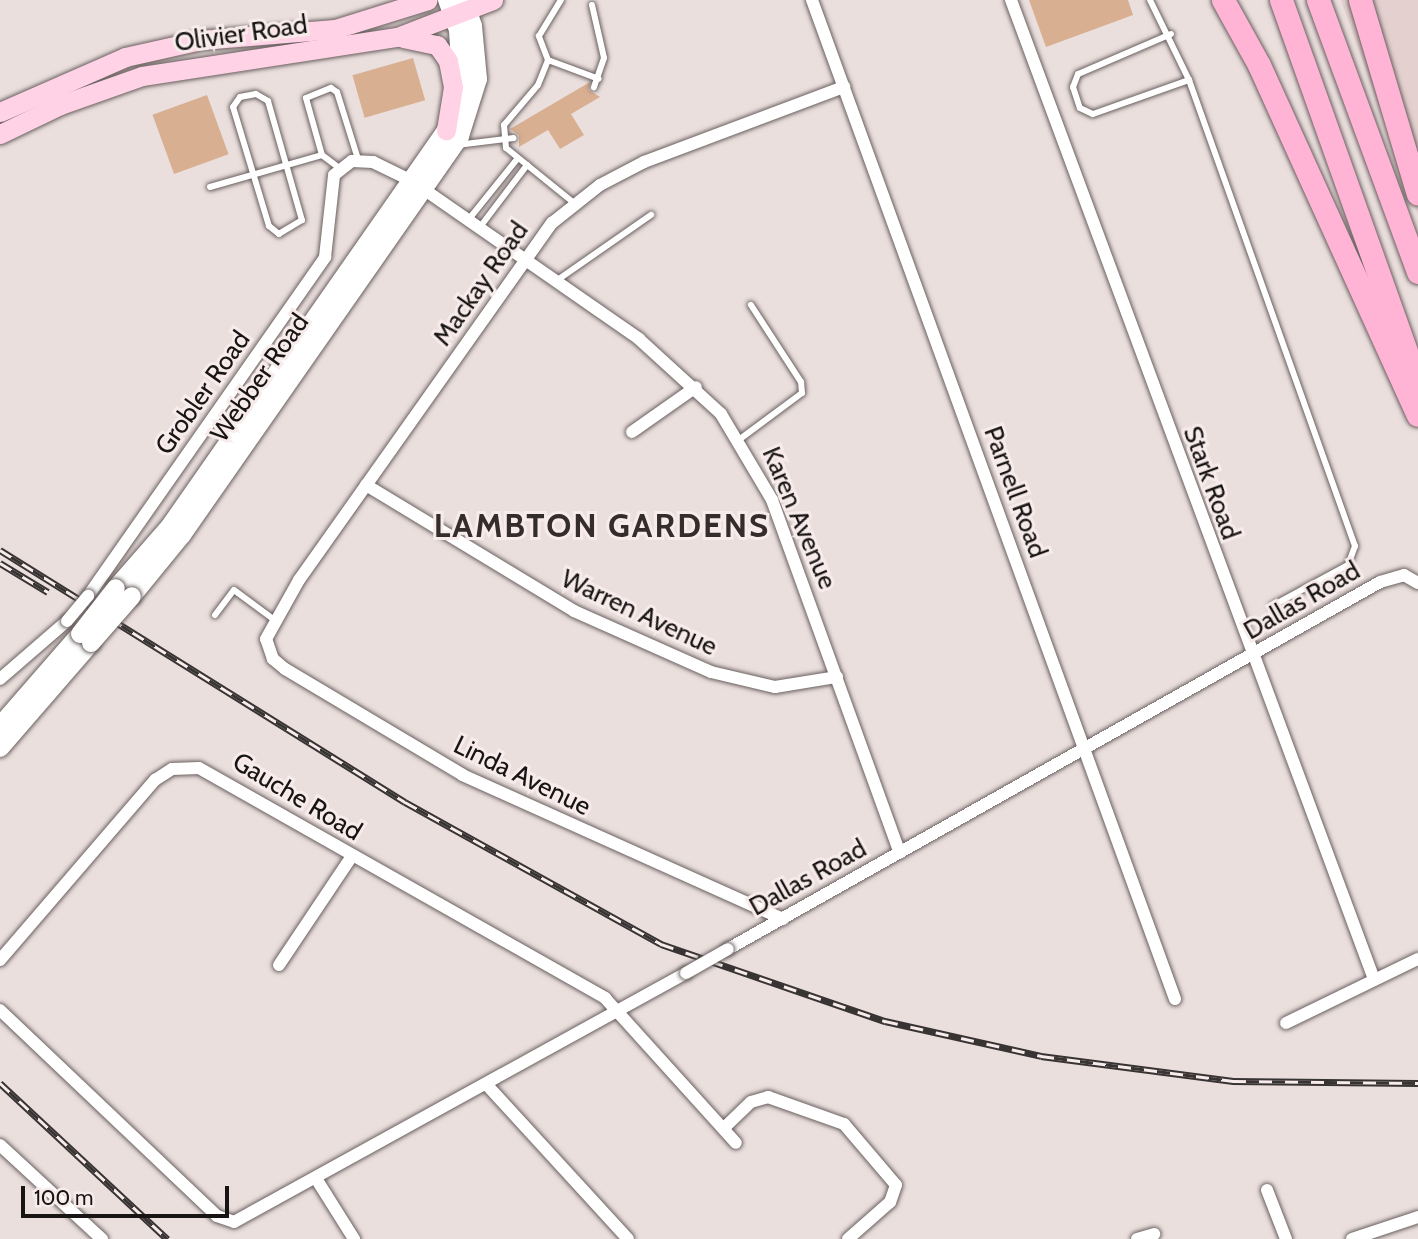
<!DOCTYPE html>
<html>
<head>
<meta charset="utf-8">
<style>
	body { margin:0 }
	#map { position:relative; width:1418px; height:1239px; overflow:hidden; background:#eadfdd; font-family:Cabin,sans-serif }
	div>[style] { position:absolute }
	[style*='--x'] { left:calc(var(--x)*1px); top:calc(var(--y)*1px); width:calc(var(--w)*1px); rotate:calc(var(--a)*1deg) }
	.built>* { inset:0; background:#e4d0ce }
	.building>* { inset:0; background:#d8af91; transform-origin:0 0 }
	.roads { filter:drop-shadow(0 0 2px #69605f) drop-shadow(0 0 2px #69605f) }
	.service>* { height:6px; margin:-3px; padding:0 3px; transform-origin:3px; border-radius:3px; background:#fff }
	.minor>* { height:12px; margin:-6px; padding:0 6px; transform-origin:6px; border-radius:6px; background:#fff }
	.secondary>* { height:18px; margin:-9px; padding:0 9px; transform-origin:9px; border-radius:9px; background:#fff }
	.primary>* { height:19px; margin:-9.5px; padding:0 9.5px; transform-origin:9.5px; border-radius:9.5px; background:#ffd2e6 }
	.motorway>* { height:23px; margin:-11.5px; padding:0 11.5px; transform-origin:11.5px; border-radius:11.5px; background:#ffb4d5 }
	.rail>* { height:7px; margin-top:-3.5px; transform-origin:0; background:repeating-linear-gradient(90deg,#f7eceb 0 13px,#393434 0 26px); box-sizing:border-box; border-block:2px solid #393434 }
	.bridges { filter:drop-shadow(0 0 2px #69605f) drop-shadow(0 0 2px #69605f) }
	.minor-bridge>* { height:12px; margin:-6px; padding:0 6px; transform-origin:6px; border-radius:6px; background:#fff }
	.secondary-bridge>* { height:18px; margin:-9px; padding:0 9px; transform-origin:9px; border-radius:9px; background:#fff }
	span { translate:-50% -50%; white-space:nowrap; text-align:center; line-height:1.15; -webkit-text-stroke:6px #f7eceb; paint-order:stroke }
	.street-label { font-size:26px; color:#181414 }
	.district-label { font-size:33px; color:#352d2c; font-weight:700; letter-spacing:2px }
	.scale { position:absolute; left:21px; top:1186px; width:208px; height:32px; box-sizing:border-box; border:4px solid #181414; border-top:0; padding-left:9px; font-size:21px; line-height:24px; white-space:nowrap; color:#181414; -webkit-text-stroke:5px #f7eceb; paint-order:stroke }
</style>
</head>
<body>
<div id="map">
	<div class="built">
		<div style="clip-path:polygon(1341px 0,1418px 0,1418px 215px)"></div>
	</div>
	<div class="building">
		<div style="clip-path:polygon(1029px 0,1128px 0,1133px 15px,1046px 47px)"></div>
		<div style="left:413px;top:58px;width:44px;height:63px;rotate:74deg"></div>
		<div style="clip-path:polygon(590px 82px,589px 90px,600px 97px,571px 114px,584px 135px,560px 149px,548px 130px,519px 147px,519px 135px,510px 129px)"></div>
		<div style="left:207px;top:95px;width:63px;height:58px;rotate:70deg"></div>
	</div>
	<div class="roads">
		<div class="service">
			<div style="--x:1150;--y:0;--w:89;--a:64"></div>
			<div style="--x:1189;--y:80;--w:495;--a:70.4"></div>
			<div style="--x:1355;--y:546;--w:20;--a:110"></div>
			<div style="--x:1348;--y:565;--w:86;--a:151.7"></div>
			<div style="--x:592;--y:5;--w:54;--a:77.2"></div>
			<div style="--x:604;--y:58;--w:31;--a:109"></div>
			<div style="--x:1171;--y:34;--w:101;--a:156.7"></div>
			<div style="--x:1078;--y:74;--w:14;--a:111"></div>
			<div style="--x:1073;--y:87;--w:22;--a:72"></div>
			<div style="--x:1080;--y:108;--w:14;--a:25"></div>
			<div style="--x:1093;--y:114;--w:102;--a:-19.5"></div>
			<div style="--x:548;--y:60;--w:26;--a:-111"></div>
			<div style="--x:539;--y:36;--w:42;--a:-58.6"></div>
			<div style="--x:256;--y:94;--w:14;--a:30"></div>
			<div style="--x:268;--y:101;--w:124;--a:74.1"></div>
			<div style="--x:302;--y:220;--w:27;--a:149"></div>
			<div style="--x:279;--y:234;--w:13;--a:-141"></div>
			<div style="--x:269;--y:226;--w:124;--a:-106.8"></div>
			<div style="--x:233;--y:107;--w:12;--a:-55"></div>
			<div style="--x:240;--y:97;--w:16;--a:-11"></div>
			<div style="--x:457;--y:145;--w:57;--a:-7"></div>
			<div style="--x:322;--y:155;--w:59;--a:-105.7"></div>
			<div style="--x:306;--y:98;--w:27;--a:-22"></div>
			<div style="--x:331;--y:88;--w:7;--a:34"></div>
			<div style="--x:337;--y:92;--w:70;--a:72.6"></div>
			<div style="--x:210;--y:187;--w:116;--a:-15.9"></div>
			<div style="--x:322;--y:155;--w:21;--a:37"></div>
			<div style="--x:574;--y:203;--w:87;--a:-141"></div>
			<div style="--x:506;--y:148;--w:23;--a:-95"></div>
			<div style="--x:504;--y:125;--w:52;--a:-49.6"></div>
			<div style="--x:538;--y:85;--w:27;--a:-68"></div>
			<div style="--x:548;--y:60;--w:54;--a:20.4"></div>
			<div style="--x:469;--y:219;--w:78;--a:-51.2"></div>
			<div style="--x:480;--y:227;--w:78;--a:-52.8"></div>
			<div style="--x:556;--y:281;--w:116;--a:-34.8"></div>
			<div style="--x:740;--y:439;--w:77;--a:-36.6"></div>
			<div style="--x:802;--y:393;--w:11;--a:-95"></div>
			<div style="--x:801;--y:382;--w:92;--a:-123"></div>
			<div style="--x:215;--y:615;--w:31;--a:-53"></div>
			<div style="--x:234;--y:590;--w:49;--a:36.6"></div>
		</div>
		<div class="minor">
			<div style="--x:812;--y:0;--w:1063;--a:70.03"></div>
			<div style="--x:1011;--y:0;--w:1044;--a:69.66"></div>
			<div style="--x:632;--y:432;--w:78;--a:-35.1"></div>
			<div style="--x:366;--y:485;--w:243;--a:31.2"></div>
			<div style="--x:574;--y:611;--w:150;--a:24"></div>
			<div style="--x:711;--y:672;--w:66;--a:13.2"></div>
			<div style="--x:775;--y:687;--w:63;--a:-9.2"></div>
			<div style="--x:88;--y:596;--w:414;--a:-55"></div>
			<div style="--x:325;--y:257;--w:82;--a:-83.7"></div>
			<div style="--x:334;--y:175;--w:23;--a:-38"></div>
			<div style="--x:352;--y:161;--w:21;--a:3"></div>
			<div style="--x:373;--y:162;--w:43;--a:26"></div>
			<div style="--x:412;--y:181;--w:277;--a:34.8"></div>
			<div style="--x:639;--y:339;--w:111;--a:42.4"></div>
			<div style="--x:721;--y:414;--w:100;--a:59.3"></div>
			<div style="--x:772;--y:500;--w:375;--a:70.1"></div>
			<div style="--x:0;--y:679;--w:89;--a:-40.9"></div>
			<div style="--x:783;--y:919;--w:351;--a:-155.8"></div>
			<div style="--x:463;--y:775;--w:207;--a:-149.2"></div>
			<div style="--x:285;--y:669;--w:16;--a:-140"></div>
			<div style="--x:273;--y:659;--w:21;--a:-109"></div>
			<div style="--x:266;--y:639;--w:68;--a:-60.8"></div>
			<div style="--x:299;--y:580;--w:438;--a:-54.7"></div>
			<div style="--x:552;--y:223;--w:61;--a:-38.4"></div>
			<div style="--x:600;--y:185;--w:50;--a:-27.6"></div>
			<div style="--x:644;--y:162;--w:214;--a:-20.6"></div>
			<div style="--x:728;--y:949;--w:748;--a:-29.37"></div>
			<div style="--x:1380;--y:582;--w:25;--a:-16"></div>
			<div style="--x:1404;--y:575;--w:16;--a:30"></div>
			<div style="--x:0;--y:960;--w:238;--a:-49.3"></div>
			<div style="--x:155;--y:780;--w:20;--a:-33"></div>
			<div style="--x:172;--y:769;--w:27;--a:-2"></div>
			<div style="--x:199;--y:768;--w:467;--a:29.5"></div>
			<div style="--x:605;--y:998;--w:195;--a:47.9"></div>
			<div style="--x:279;--y:965;--w:131;--a:-56.2"></div>
			<div style="--x:0;--y:1010;--w:299;--a:43.5"></div>
			<div style="--x:217;--y:1216;--w:18;--a:19"></div>
			<div style="--x:234;--y:1222;--w:516;--a:-28.85"></div>
			<div style="--x:1286;--y:1023;--w:147;--a:-25.9"></div>
			<div style="--x:486;--y:1084;--w:210;--a:47.5"></div>
			<div style="--x:724;--y:1128;--w:37;--a:-44"></div>
			<div style="--x:751;--y:1102;--w:18;--a:-16"></div>
			<div style="--x:768;--y:1097;--w:81;--a:19.6"></div>
			<div style="--x:844;--y:1124;--w:80;--a:49.6"></div>
			<div style="--x:896;--y:1185;--w:18;--a:109"></div>
			<div style="--x:890;--y:1202;--w:56;--a:138.6"></div>
			<div style="--x:0;--y:1145;--w:139;--a:42.7"></div>
			<div style="--x:317;--y:1180;--w:70;--a:57.9"></div>
			<div style="--x:1267;--y:1190;--w:53;--a:68.8"></div>
			<div style="--x:1137;--y:1239;--w:18;--a:-16"></div>
			<div style="--x:1352;--y:1239;--w:70;--a:-18.4"></div>
		</div>
		<div class="secondary">
			<div style="--x:116;--y:588;--w:82;--a:-48.9"></div>
			<div style="--x:170;--y:526;--w:483;--a:-55.1"></div>
			<div style="--x:446;--y:130;--w:51;--a:-73"></div>
			<div style="--x:461;--y:81;--w:51;--a:-93.4"></div>
			<div style="--x:458;--y:30;--w:32;--a:-110"></div>
			<div style="--x:132;--y:596;--w:79;--a:-50.7"></div>
			<div style="--x:182;--y:535;--w:486;--a:-55.1"></div>
			<div style="--x:460;--y:136;--w:60;--a:-72.5"></div>
			<div style="--x:478;--y:79;--w:53;--a:-95.4"></div>
			<div style="--x:473;--y:26;--w:28;--a:-109"></div>
			<div style="--x:0;--y:726;--w:122;--a:-49"></div>
			<div style="--x:0;--y:748;--w:139;--a:-49.1"></div>
		</div>
		<div class="primary">
			<div style="--x:403;--y:38;--w:35;--a:12"></div>
			<div style="--x:437;--y:45;--w:19;--a:55"></div>
			<div style="--x:448;--y:61;--w:26;--a:79"></div>
			<div style="--x:453;--y:87;--w:44;--a:99.2"></div>
			<div style="--x:0;--y:112;--w:137;--a:-23.7"></div>
			<div style="--x:125;--y:57;--w:78;--a:-12.6"></div>
			<div style="--x:201;--y:40;--w:134;--a:-4.7"></div>
			<div style="--x:335;--y:29;--w:97;--a:-17.3"></div>
			<div style="--x:0;--y:134;--w:67;--a:-25.8"></div>
			<div style="--x:60;--y:105;--w:87;--a:-19.5"></div>
			<div style="--x:142;--y:76;--w:258;--a:-8.7"></div>
			<div style="--x:397;--y:37;--w:103;--a:-21.1"></div>
		</div>
		<div class="motorway">
			<div style="--x:1223;--y:0;--w:74;--a:61"></div>
			<div style="--x:1259;--y:65;--w:384;--a:65.6"></div>
			<div style="--x:1281;--y:0;--w:408;--a:70.4"></div>
			<div style="--x:1318;--y:0;--w:290;--a:69.8"></div>
			<div style="--x:1360;--y:0;--w:202;--a:73.4"></div>
		</div>
	</div>
	<div class="rail">
		<div style="--x:0;--y:550;--w:477;--a:31.9"></div>
		<div style="--x:405;--y:802;--w:293;--a:29"></div>
		<div style="--x:661;--y:944;--w:237;--a:19"></div>
		<div style="--x:885;--y:1021;--w:160;--a:12.6"></div>
		<div style="--x:1041;--y:1056;--w:194;--a:7.4"></div>
		<div style="--x:1233;--y:1081;--w:185;--a:0.6"></div>
		<div style="--x:0;--y:563;--w:56;--a:31.1"></div>
		<div style="--x:0;--y:1083;--w:229;--a:43"></div>
	</div>
	<div class="bridges">
		<div class="minor-bridge">
			<div style="--x:67;--y:621;--w:33;--a:-50"></div>
			<div style="--x:686;--y:973;--w:48;--a:-29.7"></div>
		</div>
		<div class="secondary-bridge">
			<div style="--x:80;--y:634;--w:58;--a:-52"></div>
			<div style="--x:91;--y:643;--w:62;--a:-48.9"></div>
		</div>
	</div>
	<div class="street-label">
		<span style="left:241px;top:34px;rotate:-8deg">Olivier Road</span>
		<span style="left:481px;top:284px;rotate:-55deg">Mackay Road</span>
		<span style="left:260px;top:378px;rotate:-55deg">Webber Road</span>
		<span style="left:203px;top:393px;rotate:-55deg">Grobler Road</span>
		<span style="left:1211px;top:483px;rotate:70deg">Stark Road</span>
		<span style="left:1015px;top:492px;rotate:70deg">Parnell Road</span>
		<span style="left:799px;top:518px;rotate:67deg">Karen Avenue</span>
		<span style="left:1302px;top:601px;rotate:-30deg">Dallas Road</span>
		<span style="left:639px;top:613px;rotate:25deg">Warren Avenue</span>
		<span style="left:522px;top:776px;rotate:26deg">Linda Avenue</span>
		<span style="left:297px;top:797px;rotate:31deg">Gauche Road</span>
		<span style="left:808px;top:878px;rotate:-29deg">Dallas Road</span>
	</div>
	<div class="district-label">
		<span style="left:602px;top:526px">LAMBTON GARDENS</span>
	</div>
	<div class="scale">100 m</div>
</div>
</body>
</html>
